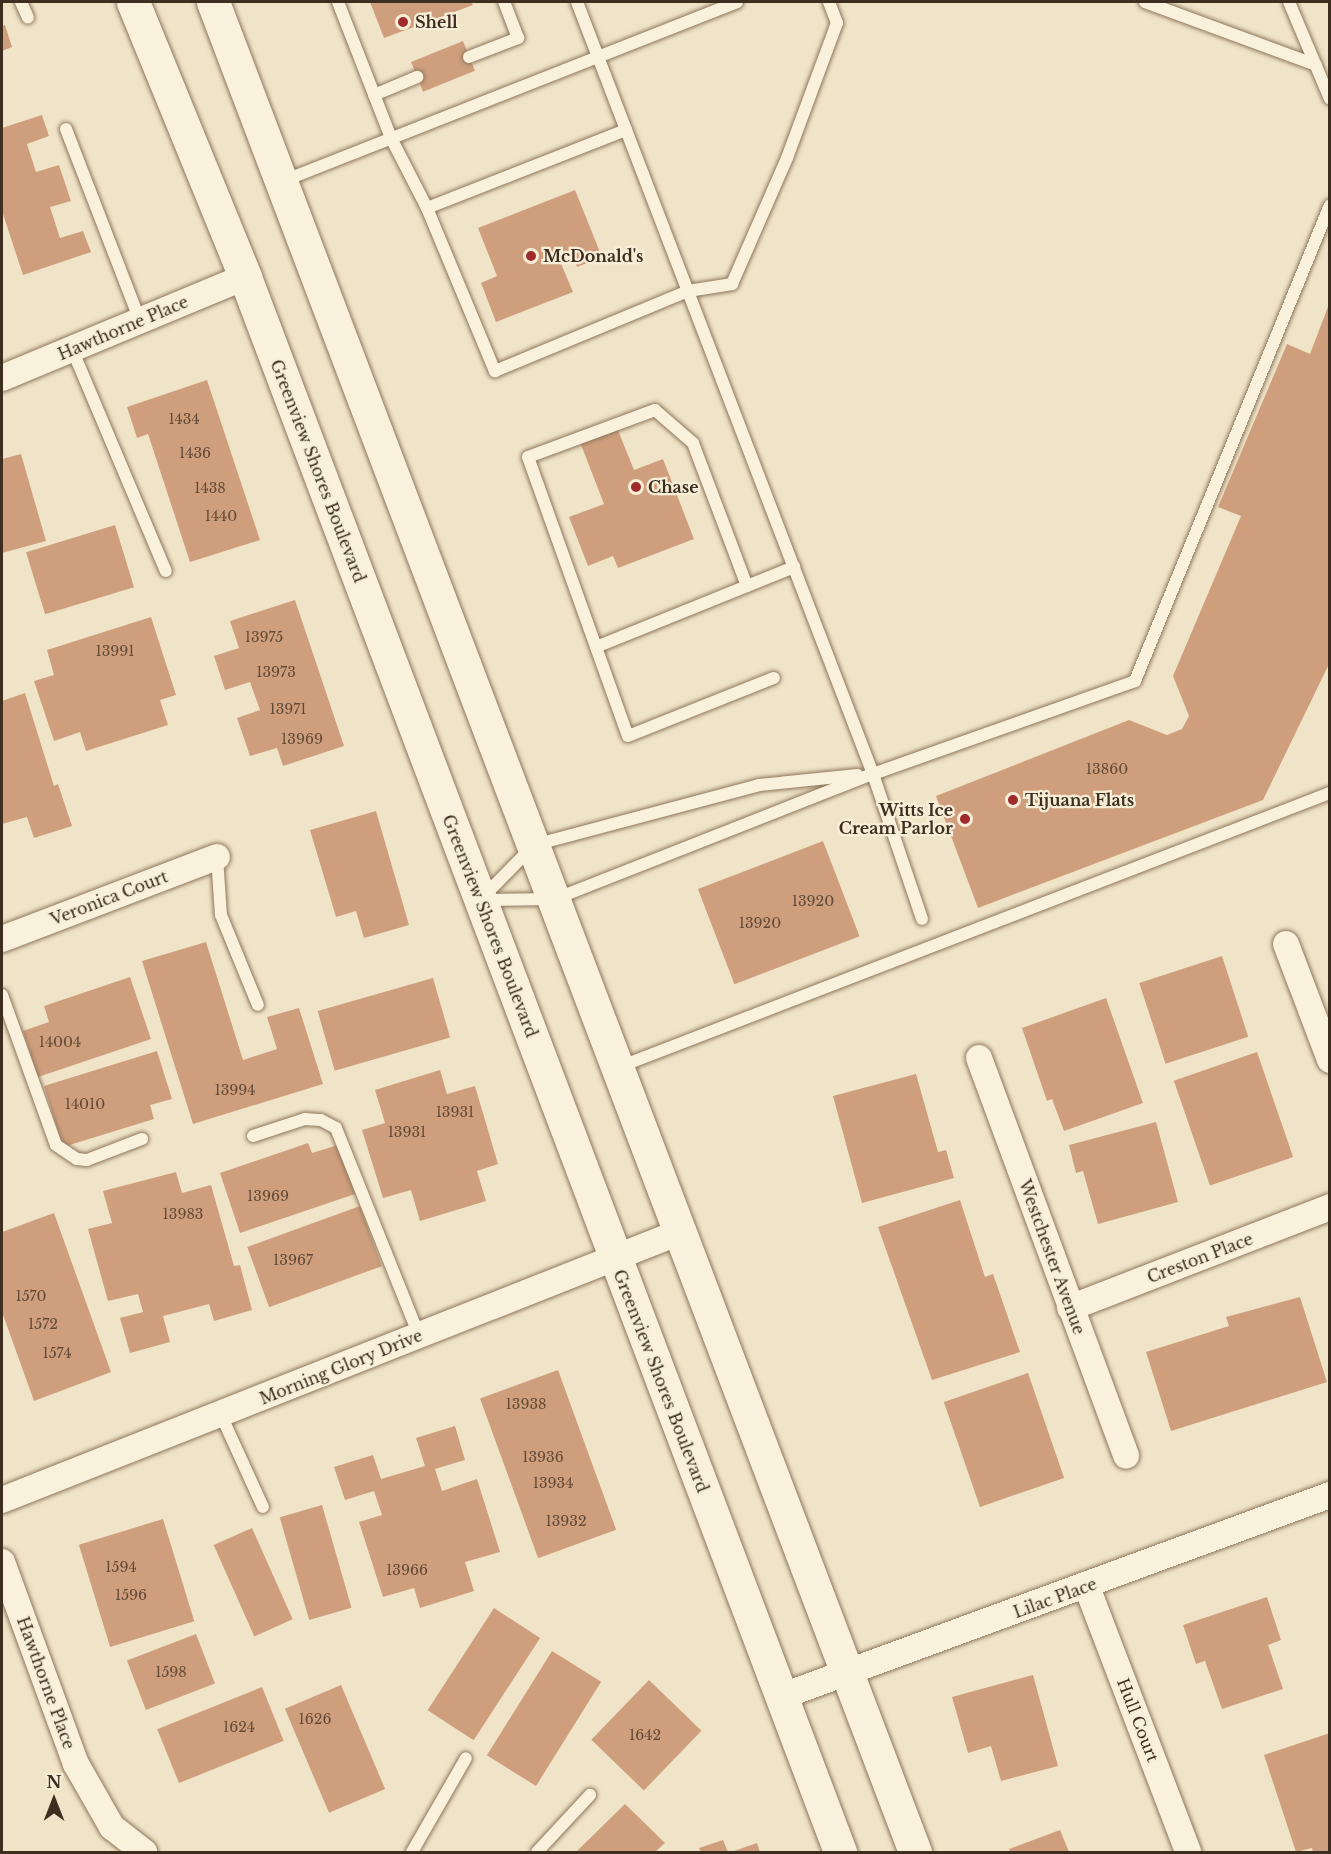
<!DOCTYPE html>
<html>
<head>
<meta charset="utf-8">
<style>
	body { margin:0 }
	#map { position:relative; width:1331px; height:1854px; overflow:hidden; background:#f0e4c8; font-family:"Libre Baskerville",serif }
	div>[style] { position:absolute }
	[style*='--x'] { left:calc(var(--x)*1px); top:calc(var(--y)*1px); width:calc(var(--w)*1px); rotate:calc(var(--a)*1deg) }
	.building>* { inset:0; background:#cf9f7d; transform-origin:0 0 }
	.roads { filter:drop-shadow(0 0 2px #8d765c) drop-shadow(0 0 2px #8d765c) }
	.lane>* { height:12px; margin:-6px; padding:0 6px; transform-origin:6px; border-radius:6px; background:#faf1dc }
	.street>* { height:26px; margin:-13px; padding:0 13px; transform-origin:13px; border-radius:13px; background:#faf1dc }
	.secondary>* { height:33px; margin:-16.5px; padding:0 16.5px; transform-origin:16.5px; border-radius:16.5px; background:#faf1dc }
	.dots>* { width:16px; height:16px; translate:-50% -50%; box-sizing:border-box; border:3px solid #f7eed8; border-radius:50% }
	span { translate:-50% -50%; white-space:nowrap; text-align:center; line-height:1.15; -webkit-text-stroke:4.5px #f7eed8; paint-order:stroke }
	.number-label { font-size:14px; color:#624a37 }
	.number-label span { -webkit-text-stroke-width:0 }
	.poi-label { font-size:16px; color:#3d2e20; font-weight:700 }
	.left { translate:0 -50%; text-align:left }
	.right { translate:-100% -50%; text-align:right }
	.street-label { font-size:16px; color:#3d2e20 }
	.frame { position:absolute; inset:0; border:3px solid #3d2e20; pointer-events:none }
	.north { position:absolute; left:24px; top:1770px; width:60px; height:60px; -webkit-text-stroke:4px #f7eed8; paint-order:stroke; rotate:0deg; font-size:16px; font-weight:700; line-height:24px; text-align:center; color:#3d2e20 }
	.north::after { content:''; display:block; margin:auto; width:21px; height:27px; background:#3d2e20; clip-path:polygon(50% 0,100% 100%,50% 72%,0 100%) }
</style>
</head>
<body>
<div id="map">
	<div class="building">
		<div style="clip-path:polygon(370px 2px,471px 2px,473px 5px,384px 38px)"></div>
		<div style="clip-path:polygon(5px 25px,12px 47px,2px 51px,2px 26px)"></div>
		<div style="left:463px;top:41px;width:32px;height:56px;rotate:68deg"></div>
		<div style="clip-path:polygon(42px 115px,49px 136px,27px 144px,36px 172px,59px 165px,71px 201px,50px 207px,60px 238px,83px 231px,91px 252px,23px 275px,2px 211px,2px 128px)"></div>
		<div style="clip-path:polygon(575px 190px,602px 257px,577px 267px,573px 256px,560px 261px,573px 292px,496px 322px,481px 283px,497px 276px,478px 228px)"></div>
		<div style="clip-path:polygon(1329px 304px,1330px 662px,1263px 800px,978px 908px,936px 796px,1129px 720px,1167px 735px,1182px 729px,1189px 716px,1173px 676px,1241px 516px,1218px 507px,1287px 344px,1310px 354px)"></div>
		<div style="clip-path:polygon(207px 380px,260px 540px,190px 562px,148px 434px,137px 438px,127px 407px)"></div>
		<div style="clip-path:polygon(615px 423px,634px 470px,663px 459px,694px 539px,618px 568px,613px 556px,588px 566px,569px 517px,604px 504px,578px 437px)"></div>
		<div style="clip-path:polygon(21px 454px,46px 541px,2px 553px,2px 459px)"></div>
		<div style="left:115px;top:525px;width:65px;height:93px;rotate:73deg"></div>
		<div style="clip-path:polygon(295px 600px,344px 746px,283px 766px,277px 748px,250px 756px,237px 718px,260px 710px,250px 682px,225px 690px,214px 656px,239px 648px,230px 621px)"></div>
		<div style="clip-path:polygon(151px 617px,176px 695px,160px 700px,168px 725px,86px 751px,80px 732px,54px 741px,34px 681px,54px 675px,47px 650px)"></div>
		<div style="clip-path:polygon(25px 693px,54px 786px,58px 784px,72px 826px,34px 838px,27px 817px,2px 824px,2px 701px)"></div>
		<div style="clip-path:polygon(376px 811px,409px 925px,364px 938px,356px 911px,336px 917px,310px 830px)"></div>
		<div style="left:823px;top:841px;width:102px;height:134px;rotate:69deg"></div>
		<div style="clip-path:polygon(206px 942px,243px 1060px,277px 1049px,267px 1017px,299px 1008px,323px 1084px,193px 1124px,142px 961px)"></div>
		<div style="left:1222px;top:956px;width:85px;height:87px;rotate:72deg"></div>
		<div style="clip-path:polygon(130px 977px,151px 1039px,38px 1077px,23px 1031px,49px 1022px,44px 1006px)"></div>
		<div style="left:433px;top:978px;width:62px;height:120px;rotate:74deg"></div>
		<div style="clip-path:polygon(1106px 998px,1143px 1103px,1064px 1131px,1052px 1099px,1047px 1101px,1022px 1028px)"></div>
		<div style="clip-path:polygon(157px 1051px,172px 1099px,150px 1105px,154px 1119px,63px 1147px,44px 1086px)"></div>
		<div style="left:1257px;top:1052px;width:111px;height:88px;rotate:71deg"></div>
		<div style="clip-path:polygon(440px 1070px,447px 1094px,475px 1086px,498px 1164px,477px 1171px,486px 1201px,420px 1221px,411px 1190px,383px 1198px,362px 1130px,385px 1123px,375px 1090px)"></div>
		<div style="clip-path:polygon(916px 1074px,938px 1152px,946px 1150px,954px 1178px,862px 1203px,833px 1096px)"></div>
		<div style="clip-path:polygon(1156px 1122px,1178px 1202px,1098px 1224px,1083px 1171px,1076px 1173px,1069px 1145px)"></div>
		<div style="clip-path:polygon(308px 1143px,312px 1153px,338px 1145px,355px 1194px,240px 1233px,220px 1173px)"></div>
		<div style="clip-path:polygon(176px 1172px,182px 1193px,211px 1185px,234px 1266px,240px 1265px,252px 1310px,214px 1321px,209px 1304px,163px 1316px,170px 1342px,130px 1353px,120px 1318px,143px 1312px,138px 1294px,108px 1301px,88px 1229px,112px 1223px,103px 1191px)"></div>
		<div style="clip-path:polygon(960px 1200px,985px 1277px,993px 1274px,1020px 1352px,932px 1380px,878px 1227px)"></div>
		<div style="left:360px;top:1206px;width:64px;height:120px;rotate:70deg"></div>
		<div style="clip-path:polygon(54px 1213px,111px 1372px,34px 1401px,2px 1312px,2px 1232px)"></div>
		<div style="clip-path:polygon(1300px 1297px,1327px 1382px,1171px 1431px,1146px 1352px,1229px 1326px,1226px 1317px)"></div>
		<div style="left:558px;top:1370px;width:170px;height:83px;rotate:70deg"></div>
		<div style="left:1028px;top:1373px;width:111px;height:89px;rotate:71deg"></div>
		<div style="clip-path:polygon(455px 1426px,465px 1460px,435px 1469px,442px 1491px,477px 1479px,500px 1552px,465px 1562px,474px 1591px,420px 1608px,414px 1588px,383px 1597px,359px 1522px,382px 1515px,374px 1491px,345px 1500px,334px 1467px,373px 1455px,381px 1479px,425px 1466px,416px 1438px)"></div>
		<div style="left:322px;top:1505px;width:107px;height:44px;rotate:74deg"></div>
		<div style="left:163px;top:1519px;width:107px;height:88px;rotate:73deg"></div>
		<div style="left:252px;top:1528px;width:100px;height:42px;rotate:66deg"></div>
		<div style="clip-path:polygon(1267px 1597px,1281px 1640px,1268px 1645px,1283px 1689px,1222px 1709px,1205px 1661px,1196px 1664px,1183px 1625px)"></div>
		<div style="left:494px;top:1608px;width:55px;height:122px;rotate:33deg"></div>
		<div style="left:196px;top:1634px;width:53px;height:74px;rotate:69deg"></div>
		<div style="left:552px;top:1651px;width:58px;height:123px;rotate:32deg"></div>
		<div style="clip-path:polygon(1033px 1675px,1058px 1766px,1001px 1781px,991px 1746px,968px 1753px,952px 1697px)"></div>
		<div style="left:649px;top:1680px;width:73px;height:83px;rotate:44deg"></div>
		<div style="left:341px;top:1685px;width:113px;height:61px;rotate:67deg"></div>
		<div style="left:262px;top:1687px;width:58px;height:113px;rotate:68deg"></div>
		<div style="clip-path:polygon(1330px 1733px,1330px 1852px,1313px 1852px,1312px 1848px,1296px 1852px,1264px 1755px)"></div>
		<div style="clip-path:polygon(625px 1804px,665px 1843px,655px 1852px,576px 1852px)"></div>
		<div style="clip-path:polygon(1060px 1830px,1069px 1852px,1010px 1852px,1009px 1849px)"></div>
		<div style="clip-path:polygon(723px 1840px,728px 1852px,701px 1852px,699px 1848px)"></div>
		<div style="clip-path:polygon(757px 1843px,760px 1852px,731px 1852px)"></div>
	</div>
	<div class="roads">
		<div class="lane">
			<div style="--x:21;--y:2;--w:17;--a:66"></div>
			<div style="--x:338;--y:2;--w:146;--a:68.7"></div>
			<div style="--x:391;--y:138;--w:79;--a:62.8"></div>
			<div style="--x:427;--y:208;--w:177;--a:67.4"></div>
			<div style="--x:495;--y:371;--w:209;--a:-22.5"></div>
			<div style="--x:688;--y:291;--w:45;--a:-9"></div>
			<div style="--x:732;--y:284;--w:137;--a:-66.4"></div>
			<div style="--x:787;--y:158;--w:144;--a:-69.7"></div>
			<div style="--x:837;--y:23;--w:22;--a:-111"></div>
			<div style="--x:577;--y:2;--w:827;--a:69.02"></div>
			<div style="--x:873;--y:774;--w:153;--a:71.3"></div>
			<div style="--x:1145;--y:2;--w:182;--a:20.2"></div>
			<div style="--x:1289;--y:2;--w:105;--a:67.1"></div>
			<div style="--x:469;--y:57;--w:53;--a:-21.2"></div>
			<div style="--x:518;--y:38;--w:39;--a:-111"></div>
			<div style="--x:374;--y:95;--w:47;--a:-22.7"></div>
			<div style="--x:66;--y:129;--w:206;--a:68.9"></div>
			<div style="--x:283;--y:181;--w:488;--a:-21.5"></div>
			<div style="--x:427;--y:208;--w:214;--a:-21.4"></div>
			<div style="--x:72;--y:349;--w:241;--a:67.1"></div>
			<div style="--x:747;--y:586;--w:153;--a:-110.7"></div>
			<div style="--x:693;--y:443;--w:50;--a:-139"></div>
			<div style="--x:655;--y:410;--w:135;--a:159.7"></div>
			<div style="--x:528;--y:457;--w:296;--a:70.3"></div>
			<div style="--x:628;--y:736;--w:157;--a:-21.7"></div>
			<div style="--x:596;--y:647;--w:214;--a:-22"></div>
			<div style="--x:217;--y:857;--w:58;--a:86.1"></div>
			<div style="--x:221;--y:915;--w:97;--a:67.7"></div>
			<div style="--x:482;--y:898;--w:74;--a:-45.5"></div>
			<div style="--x:534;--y:845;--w:233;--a:-14.9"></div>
			<div style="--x:759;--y:785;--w:99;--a:-5.8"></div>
			<div style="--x:484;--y:900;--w:71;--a:-0.8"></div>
			<div style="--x:555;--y:899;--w:342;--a:-21.5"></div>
			<div style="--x:873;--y:774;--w:278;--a:-19.5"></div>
			<div style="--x:1135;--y:681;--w:514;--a:-67.72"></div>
			<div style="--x:2;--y:995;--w:159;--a:70.2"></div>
			<div style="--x:56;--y:1145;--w:25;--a:34"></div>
			<div style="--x:77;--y:1159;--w:10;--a:6"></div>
			<div style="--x:87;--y:1160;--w:59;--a:-20.9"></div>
			<div style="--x:619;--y:1067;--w:762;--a:-21.08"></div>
			<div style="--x:253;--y:1136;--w:55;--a:-18.1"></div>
			<div style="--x:305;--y:1119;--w:16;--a:4"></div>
			<div style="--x:321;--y:1120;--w:17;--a:28"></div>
			<div style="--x:336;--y:1128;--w:224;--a:68.2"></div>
			<div style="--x:221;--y:1415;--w:101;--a:65.5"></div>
			<div style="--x:412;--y:1852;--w:108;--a:-60.1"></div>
			<div style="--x:537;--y:1852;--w:78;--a:-47.1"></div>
		</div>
		<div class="street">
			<div style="--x:2;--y:378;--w:263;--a:-22.6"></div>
			<div style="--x:2;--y:939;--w:230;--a:-20.9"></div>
			<div style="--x:1286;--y:944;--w:124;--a:69.2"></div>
			<div style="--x:979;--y:1058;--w:424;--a:69.7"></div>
			<div style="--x:1070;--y:1308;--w:279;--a:-21.2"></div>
			<div style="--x:2;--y:1500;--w:729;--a:-21.57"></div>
			<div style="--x:2;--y:1562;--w:215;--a:69.9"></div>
			<div style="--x:76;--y:1764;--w:73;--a:60.3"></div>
			<div style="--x:112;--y:1827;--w:41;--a:38"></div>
			<div style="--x:1087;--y:1587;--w:284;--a:69.1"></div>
			<div style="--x:780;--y:1697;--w:586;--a:-20.17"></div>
		</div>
		<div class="secondary">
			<div style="--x:133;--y:2;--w:297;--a:67.8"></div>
			<div style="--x:245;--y:277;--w:1684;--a:69.3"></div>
			<div style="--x:213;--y:2;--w:1979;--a:69.22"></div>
		</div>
	</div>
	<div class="dots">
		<div style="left:403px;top:22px;background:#9e2a2b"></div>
		<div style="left:531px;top:256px;background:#9e2a2b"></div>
		<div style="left:636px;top:487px;background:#9e2a2b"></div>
		<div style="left:1013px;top:800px;background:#9e2a2b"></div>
		<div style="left:965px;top:819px;background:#9e2a2b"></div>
	</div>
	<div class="number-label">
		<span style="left:184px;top:419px">1434</span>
		<span style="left:195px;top:453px">1436</span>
		<span style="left:210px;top:488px">1438</span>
		<span style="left:221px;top:516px">1440</span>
		<span style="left:264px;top:637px">13975</span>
		<span style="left:115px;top:651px">13991</span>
		<span style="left:276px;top:672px">13973</span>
		<span style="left:288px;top:709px">13971</span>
		<span style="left:302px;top:739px">13969</span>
		<span style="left:1107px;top:769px">13860</span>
		<span style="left:813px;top:901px">13920</span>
		<span style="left:760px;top:923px">13920</span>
		<span style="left:60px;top:1042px">14004</span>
		<span style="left:235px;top:1090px">13994</span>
		<span style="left:85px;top:1104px">14010</span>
		<span style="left:455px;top:1112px">13931</span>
		<span style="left:407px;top:1132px">13931</span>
		<span style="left:268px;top:1196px">13969</span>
		<span style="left:183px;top:1214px">13983</span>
		<span style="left:293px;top:1260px">13967</span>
		<span style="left:31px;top:1296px">1570</span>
		<span style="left:43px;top:1324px">1572</span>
		<span style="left:57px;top:1353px">1574</span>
		<span style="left:526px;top:1404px">13938</span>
		<span style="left:543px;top:1457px">13936</span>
		<span style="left:553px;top:1483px">13934</span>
		<span style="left:566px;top:1521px">13932</span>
		<span style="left:121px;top:1567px">1594</span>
		<span style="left:407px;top:1570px">13966</span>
		<span style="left:131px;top:1595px">1596</span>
		<span style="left:171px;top:1672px">1598</span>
		<span style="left:315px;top:1719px">1626</span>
		<span style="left:239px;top:1727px">1624</span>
		<span style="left:645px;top:1735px">1642</span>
	</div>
	<div class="poi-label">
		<span class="left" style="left:415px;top:22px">Shell</span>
		<span class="left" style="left:543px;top:256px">McDonald's</span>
		<span class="left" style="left:648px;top:487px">Chase</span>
		<span class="left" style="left:1025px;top:800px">Tijuana Flats</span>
		<span class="right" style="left:953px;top:819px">Witts Ice<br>Cream Parlor</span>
	</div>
	<div class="street-label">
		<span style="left:123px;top:328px;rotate:-23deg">Hawthorne Place</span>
		<span style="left:318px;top:471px;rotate:69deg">Greenview Shores Boulevard</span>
		<span style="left:109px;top:898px;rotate:-21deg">Veronica Court</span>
		<span style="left:490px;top:926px;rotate:69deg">Greenview Shores Boulevard</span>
		<span style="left:1052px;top:1257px;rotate:70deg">Westchester Avenue</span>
		<span style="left:1200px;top:1258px;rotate:-21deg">Creston Place</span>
		<span style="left:341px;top:1367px;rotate:-22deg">Morning Glory Drive</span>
		<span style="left:661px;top:1381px;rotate:69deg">Greenview Shores Boulevard</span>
		<span style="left:1055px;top:1598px;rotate:-20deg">Lilac Place</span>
		<span style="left:46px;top:1683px;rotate:70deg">Hawthorne Place</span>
		<span style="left:1138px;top:1720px;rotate:69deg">Hull Court</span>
	</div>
	<div class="frame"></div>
	<div class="north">N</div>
</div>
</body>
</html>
